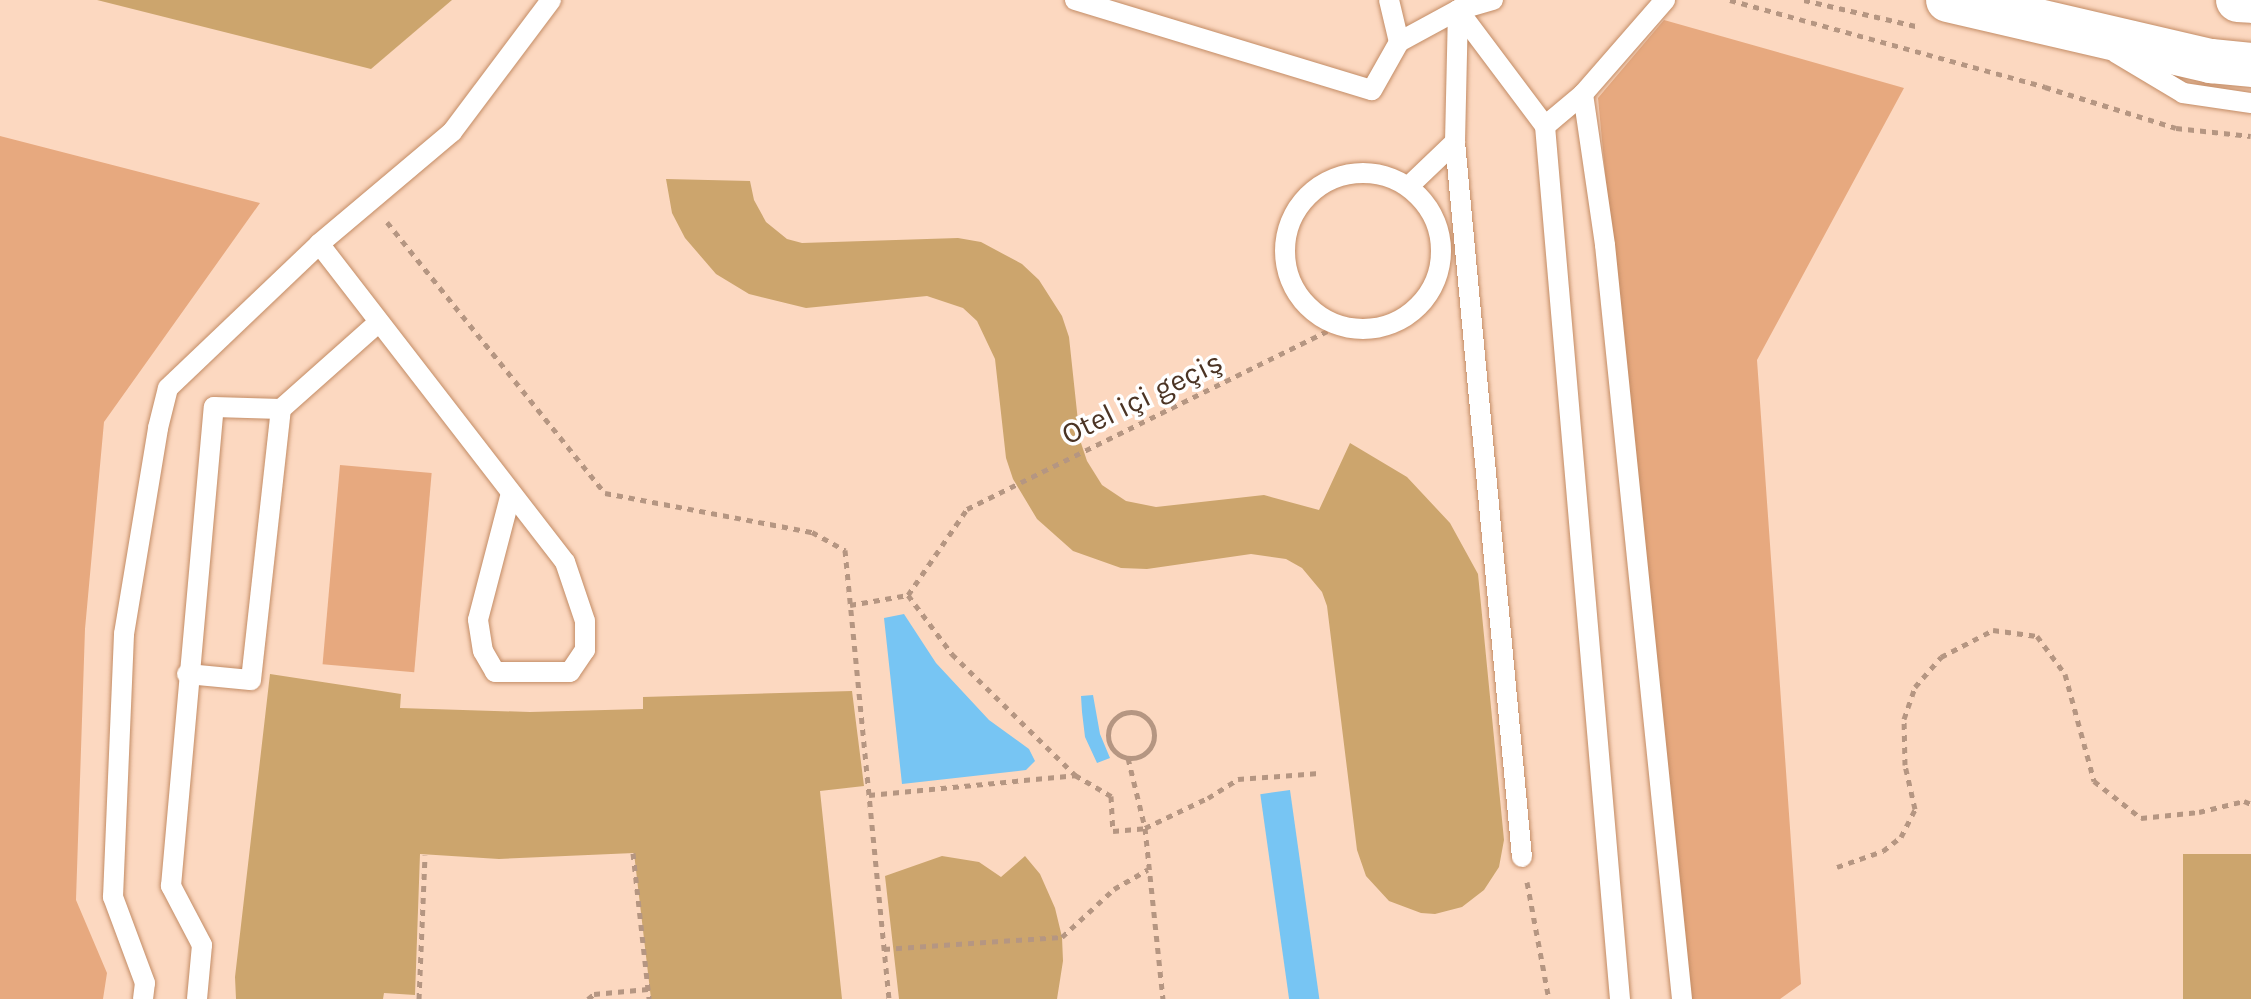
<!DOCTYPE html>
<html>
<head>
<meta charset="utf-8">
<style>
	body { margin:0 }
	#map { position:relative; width:2251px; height:999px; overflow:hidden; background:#fcd8c0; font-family:Karla,sans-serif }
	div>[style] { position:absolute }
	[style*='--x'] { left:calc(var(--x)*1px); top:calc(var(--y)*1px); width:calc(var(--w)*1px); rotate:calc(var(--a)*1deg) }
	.green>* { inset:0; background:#e7a97f; transform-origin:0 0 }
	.water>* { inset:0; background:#77c5f3; transform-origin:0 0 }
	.building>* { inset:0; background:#cca56d; transform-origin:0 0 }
	.path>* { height:5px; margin-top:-2.5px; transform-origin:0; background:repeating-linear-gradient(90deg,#b59682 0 6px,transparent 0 12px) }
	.path>.ring { margin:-2.5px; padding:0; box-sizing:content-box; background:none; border:5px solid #b59682; border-radius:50% }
	.roads { filter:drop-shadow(0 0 2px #c38c65) drop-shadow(0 0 2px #c38c65) }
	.lane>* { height:20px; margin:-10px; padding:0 10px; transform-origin:10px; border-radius:10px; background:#fff }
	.lane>.ring { margin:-10px; padding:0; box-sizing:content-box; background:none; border:20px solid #fff; border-radius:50% }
	.primary>* { height:44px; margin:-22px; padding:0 22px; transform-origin:22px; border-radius:22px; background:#fff }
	span { translate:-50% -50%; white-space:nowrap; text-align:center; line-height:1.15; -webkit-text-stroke:7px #fff; paint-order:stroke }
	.street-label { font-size:30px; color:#4b3424 }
</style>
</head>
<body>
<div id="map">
	<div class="green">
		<div style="clip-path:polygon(1664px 20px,1904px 88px,1757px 360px,1801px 984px,1780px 999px,1684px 999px,1598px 98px)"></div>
		<div style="clip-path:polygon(0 136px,260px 203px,104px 422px,85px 629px,76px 900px,107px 973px,103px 999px,0 999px)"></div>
		<div style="left:340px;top:465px;width:92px;height:200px;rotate:5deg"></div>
	</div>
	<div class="water">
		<div style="clip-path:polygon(904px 614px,936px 663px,989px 720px,1029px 749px,1035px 761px,1026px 770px,902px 784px,884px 618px)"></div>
		<div style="clip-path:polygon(1093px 695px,1100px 734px,1110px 758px,1097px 763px,1085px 737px,1082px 712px,1081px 696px)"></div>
		<div style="left:1290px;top:790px;width:211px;height:30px;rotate:82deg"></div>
	</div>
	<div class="building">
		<div style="clip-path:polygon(97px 0,452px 0,371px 69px)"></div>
		<div style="clip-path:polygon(666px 179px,750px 181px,754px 200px,766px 222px,787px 239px,802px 243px,958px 238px,981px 242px,1022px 264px,1039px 280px,1062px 316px,1069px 337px,1080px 440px,1087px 461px,1102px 485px,1126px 501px,1156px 507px,1264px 495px,1319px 510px,1350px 443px,1407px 477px,1450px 523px,1478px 574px,1504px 840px,1499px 867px,1484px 890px,1462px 907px,1435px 914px,1421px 913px,1389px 901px,1366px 876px,1357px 850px,1327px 606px,1322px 592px,1302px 568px,1286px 559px,1251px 554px,1147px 569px,1121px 568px,1073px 551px,1037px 519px,1013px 479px,1006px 458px,995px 359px,977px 321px,963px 308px,927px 296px,806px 308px,749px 294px,716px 274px,685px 238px,672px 213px)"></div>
		<div style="clip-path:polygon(270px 674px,401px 694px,400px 708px,530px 712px,643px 709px,643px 697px,852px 691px,864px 786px,820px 791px,842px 999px,651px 999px,634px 853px,499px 859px,420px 854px,415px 995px,384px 993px,383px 999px,236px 999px,235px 977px)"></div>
		<div style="left:2251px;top:854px;width:145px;height:68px;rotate:90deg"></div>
		<div style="clip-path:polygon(942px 856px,979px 862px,1001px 877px,1025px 856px,1040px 874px,1055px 908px,1062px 937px,1063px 961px,1057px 999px,899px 999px,885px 876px)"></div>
	</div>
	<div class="path">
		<div style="--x:1730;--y:0;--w:327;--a:15.4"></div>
		<div style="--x:2045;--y:87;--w:137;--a:17.4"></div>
		<div style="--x:2176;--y:128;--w:75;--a:6.1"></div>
		<div style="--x:1804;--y:0;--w:119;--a:13.1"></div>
		<div style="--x:387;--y:222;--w:348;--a:51.2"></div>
		<div style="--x:605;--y:493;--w:211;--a:10.7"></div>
		<div style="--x:812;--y:532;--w:38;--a:29"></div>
		<div style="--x:845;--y:550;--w:451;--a:84.4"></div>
		<div style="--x:908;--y:595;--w:104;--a:-55.5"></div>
		<div style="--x:967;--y:509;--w:411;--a:-26.3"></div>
		<div style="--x:850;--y:605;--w:59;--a:-9.8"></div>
		<div style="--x:908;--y:595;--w:74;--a:53.3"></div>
		<div style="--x:952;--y:654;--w:173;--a:44.5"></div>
		<div style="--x:1075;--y:775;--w:42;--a:30.3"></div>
		<div style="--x:1111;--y:796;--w:35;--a:87"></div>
		<div style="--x:1113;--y:831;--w:32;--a:-5"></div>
		<div style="--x:1145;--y:828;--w:70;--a:-25.5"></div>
		<div style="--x:1208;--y:798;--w:36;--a:-32"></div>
		<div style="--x:1238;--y:779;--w:81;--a:-4.2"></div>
		<div class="ring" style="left:1108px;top:712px;width:41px;height:41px"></div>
		<div style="--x:1128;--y:758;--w:72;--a:76.3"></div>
		<div style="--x:1145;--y:828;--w:172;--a:84"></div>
		<div style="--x:869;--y:795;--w:207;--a:-5.5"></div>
		<div style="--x:633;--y:853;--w:147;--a:83.7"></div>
		<div style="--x:1837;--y:867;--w:49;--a:-19.2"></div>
		<div style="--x:1883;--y:851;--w:23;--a:-38"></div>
		<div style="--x:1901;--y:837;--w:31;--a:-63"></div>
		<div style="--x:1915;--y:809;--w:45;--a:-102.8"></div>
		<div style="--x:1905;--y:765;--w:46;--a:-91.2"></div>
		<div style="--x:1904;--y:719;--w:34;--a:-71"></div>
		<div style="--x:1915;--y:687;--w:40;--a:-49"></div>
		<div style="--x:1941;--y:657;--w:59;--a:-27.4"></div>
		<div style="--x:1993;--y:630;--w:44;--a:7.8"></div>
		<div style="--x:2037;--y:636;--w:47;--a:53.6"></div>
		<div style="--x:2065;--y:674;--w:111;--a:74.8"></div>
		<div style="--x:2094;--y:781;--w:60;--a:38.2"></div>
		<div style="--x:2141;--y:818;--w:58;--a:-5.9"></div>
		<div style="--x:2199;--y:812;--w:46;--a:-13.7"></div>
		<div style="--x:2244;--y:801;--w:8;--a:23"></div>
		<div style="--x:1527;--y:882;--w:119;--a:79.4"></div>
		<div style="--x:884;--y:949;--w:178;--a:-3.9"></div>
		<div style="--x:1062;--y:937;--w:71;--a:-42.7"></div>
		<div style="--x:1114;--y:889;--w:39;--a:-30"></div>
		<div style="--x:419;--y:999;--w:144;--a:-87.6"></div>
		<div style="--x:588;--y:999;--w:8;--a:-40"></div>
		<div style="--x:594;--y:994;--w:54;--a:-5.3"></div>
	</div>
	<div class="roads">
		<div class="lane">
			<div style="--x:1075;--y:0;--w:310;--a:16.9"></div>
			<div style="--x:1372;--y:90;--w:55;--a:-60.6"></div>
			<div style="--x:1399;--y:42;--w:67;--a:-28.5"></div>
			<div style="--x:1458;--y:10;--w:145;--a:53.1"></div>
			<div style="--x:1545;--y:126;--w:876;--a:85.09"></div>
			<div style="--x:1389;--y:0;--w:43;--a:76.6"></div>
			<div style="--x:1493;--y:0;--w:36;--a:164"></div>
			<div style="--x:1458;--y:10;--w:132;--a:91.3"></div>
			<div style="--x:1455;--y:142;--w:718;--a:84.65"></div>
			<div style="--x:2116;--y:53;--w:78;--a:30.8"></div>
			<div style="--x:2183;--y:93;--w:69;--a:8.4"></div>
			<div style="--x:1583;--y:94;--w:153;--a:81.7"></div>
			<div style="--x:1605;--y:245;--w:758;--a:84.17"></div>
			<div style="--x:1545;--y:126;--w:50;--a:-40.1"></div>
			<div style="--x:1583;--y:94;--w:125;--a:-48.9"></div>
			<div class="ring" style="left:1285px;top:173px;width:136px;height:136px"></div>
			<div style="--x:1409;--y:186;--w:64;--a:-43.7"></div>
			<div style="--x:511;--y:493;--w:131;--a:104.6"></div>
			<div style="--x:478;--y:620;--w:31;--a:81"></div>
			<div style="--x:483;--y:651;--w:24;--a:60"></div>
			<div style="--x:495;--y:672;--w:75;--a:0"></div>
			<div style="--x:570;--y:672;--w:27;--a:-56"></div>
			<div style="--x:585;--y:650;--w:29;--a:-90"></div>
			<div style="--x:585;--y:621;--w:62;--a:-108.7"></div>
			<div style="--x:565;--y:562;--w:402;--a:-127.7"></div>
			<div style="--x:319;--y:244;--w:174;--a:-40.1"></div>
			<div style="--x:452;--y:132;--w:165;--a:-53.1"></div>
			<div style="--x:187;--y:674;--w:64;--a:5.4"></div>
			<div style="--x:251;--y:680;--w:273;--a:-83.7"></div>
			<div style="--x:143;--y:999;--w:16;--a:-83"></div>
			<div style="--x:145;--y:983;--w:92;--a:-110.4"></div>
			<div style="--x:113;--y:897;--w:263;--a:-87.6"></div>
			<div style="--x:124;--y:634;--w:209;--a:-80.6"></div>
			<div style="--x:158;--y:428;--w:41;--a:-76"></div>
			<div style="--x:168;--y:388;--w:209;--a:-43.6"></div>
			<div style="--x:197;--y:999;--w:54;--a:-84.7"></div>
			<div style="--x:202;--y:945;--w:67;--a:-117.7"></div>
			<div style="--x:171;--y:886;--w:481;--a:-84.9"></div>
			<div style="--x:214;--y:407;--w:67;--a:1.7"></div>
			<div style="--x:281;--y:409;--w:131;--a:-41.6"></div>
		</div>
		<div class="primary">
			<div style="--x:1948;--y:0;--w:270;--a:13.1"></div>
			<div style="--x:2211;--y:61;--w:40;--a:5.7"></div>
			<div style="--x:2238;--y:0;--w:13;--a:4"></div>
		</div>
	</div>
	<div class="street-label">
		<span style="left:1142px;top:398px;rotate:-26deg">Otel içi geçiş</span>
	</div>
</div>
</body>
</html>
